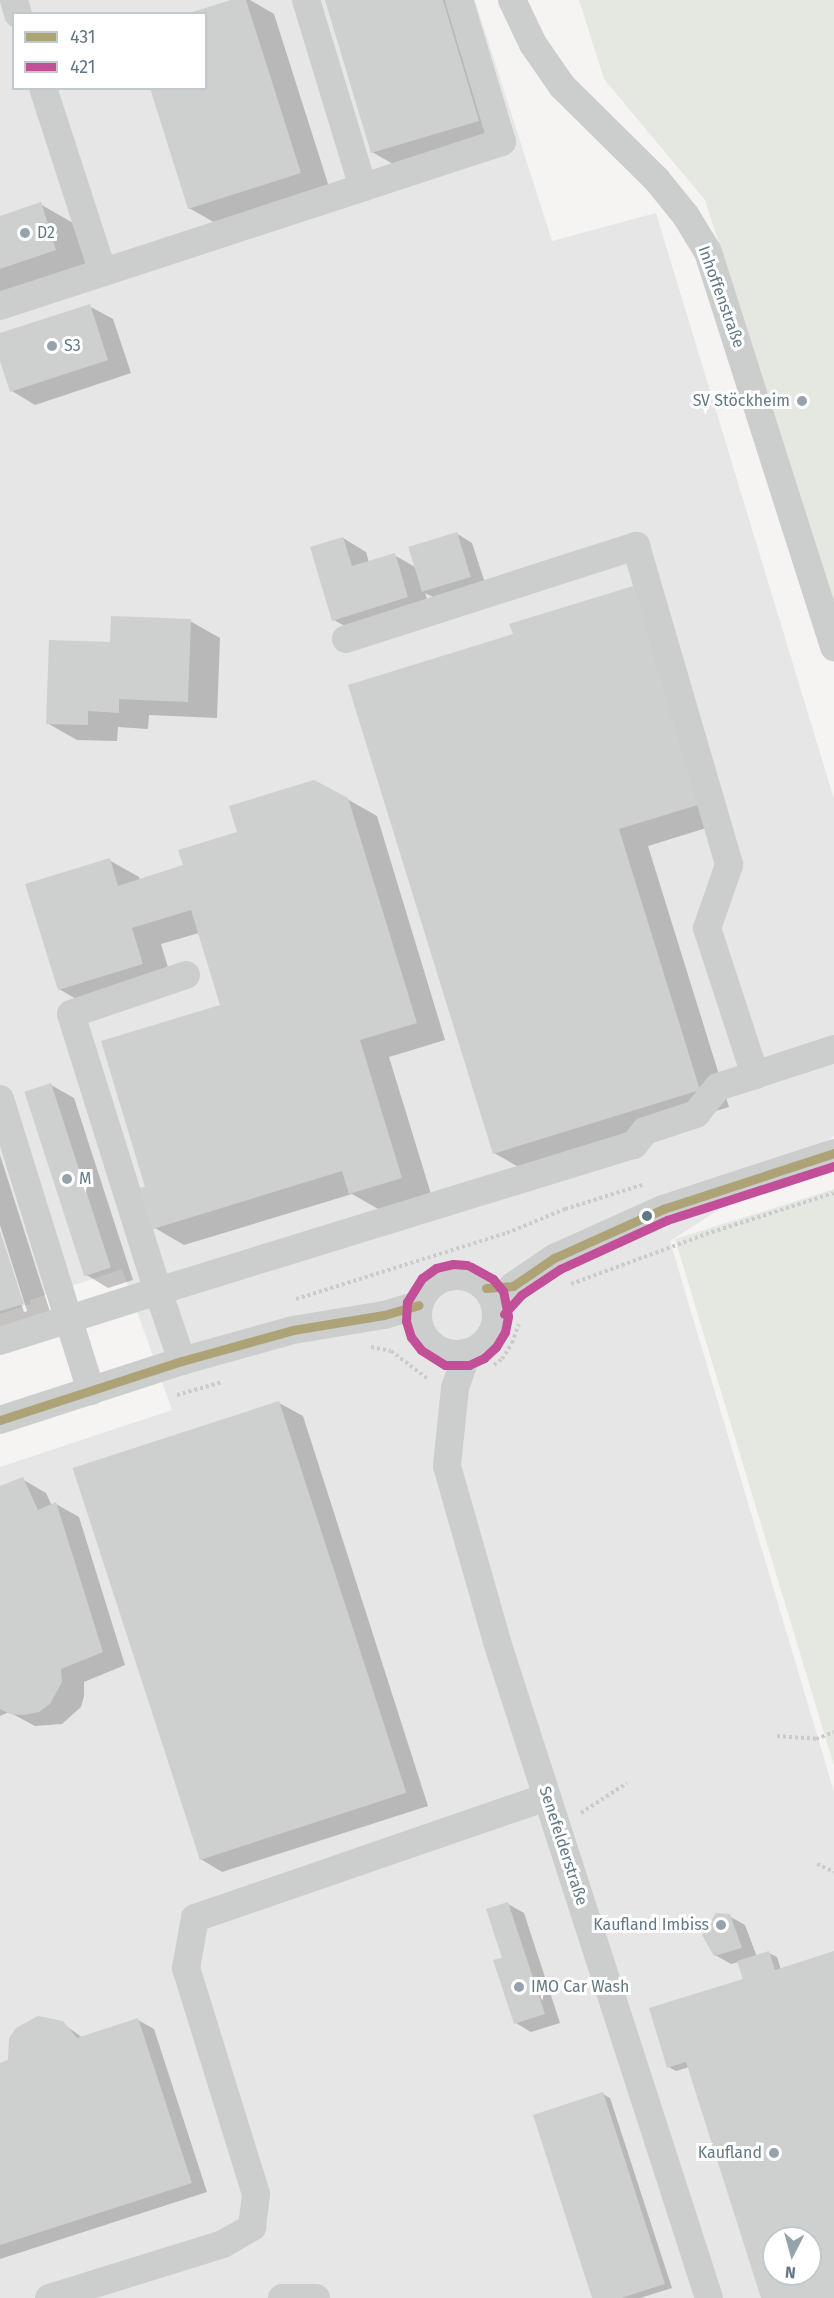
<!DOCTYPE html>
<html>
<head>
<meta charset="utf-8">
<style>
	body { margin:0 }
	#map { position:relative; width:834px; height:2298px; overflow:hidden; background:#f5f4f3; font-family:"Fira Sans",sans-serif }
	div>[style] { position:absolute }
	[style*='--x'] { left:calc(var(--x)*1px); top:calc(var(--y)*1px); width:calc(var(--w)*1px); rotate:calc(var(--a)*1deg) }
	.built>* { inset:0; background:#e5e6e5 }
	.green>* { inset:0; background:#e4e8e1 }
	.shadow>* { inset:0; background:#0003 }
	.building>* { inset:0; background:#cecfcf; transform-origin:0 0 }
	.path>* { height:4px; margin-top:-2px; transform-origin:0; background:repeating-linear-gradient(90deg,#cacbcc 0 3px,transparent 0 6px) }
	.minor>* { height:28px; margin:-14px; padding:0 14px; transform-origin:14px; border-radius:14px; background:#cccece }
	.minor>.ring { margin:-14px; padding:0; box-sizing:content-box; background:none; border:28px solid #cccece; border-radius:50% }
	.bus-1>* { height:9px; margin:-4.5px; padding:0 4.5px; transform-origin:4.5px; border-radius:4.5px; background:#ada377 }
	.bus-2>* { height:9px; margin:-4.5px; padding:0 4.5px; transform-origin:4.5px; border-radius:4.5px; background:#c24f97 }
	.dots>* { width:16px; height:16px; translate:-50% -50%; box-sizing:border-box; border:3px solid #fff; border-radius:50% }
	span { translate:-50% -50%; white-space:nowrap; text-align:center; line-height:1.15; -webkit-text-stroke:6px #fff; paint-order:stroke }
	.poi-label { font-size:16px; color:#627985 }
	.left { translate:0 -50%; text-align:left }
	.right { translate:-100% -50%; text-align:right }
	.street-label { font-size:16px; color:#627985 }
	.legend { position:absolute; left:12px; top:12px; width:195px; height:78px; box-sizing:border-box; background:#fff; border:2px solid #c0c9ce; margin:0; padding:8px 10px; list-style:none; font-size:18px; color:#627985 }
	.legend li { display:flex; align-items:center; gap:12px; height:30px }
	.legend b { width:30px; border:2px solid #c0c9ce }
	.north { position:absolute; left:762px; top:2226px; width:60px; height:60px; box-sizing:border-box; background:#fff; border:2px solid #c0c9ce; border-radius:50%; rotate:186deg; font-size:16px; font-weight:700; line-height:24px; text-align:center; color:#627985 }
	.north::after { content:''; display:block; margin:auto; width:21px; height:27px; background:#95a4ac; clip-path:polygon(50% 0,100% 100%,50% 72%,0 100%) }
</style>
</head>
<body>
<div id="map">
	<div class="built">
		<div style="clip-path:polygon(evenodd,0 0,475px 0,552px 241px,656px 213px,834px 799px,834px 1136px,670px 1241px,834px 1792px,834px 2298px,0 2298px,0 1467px,172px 1410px,122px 1269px,30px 1300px,30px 1304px,0 1314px,0 0,14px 14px,206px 14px,206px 88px,14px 88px,14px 14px,0 0,774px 2238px,810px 2238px,810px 2274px,774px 2274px,774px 2238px)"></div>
	</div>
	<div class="green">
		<div style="clip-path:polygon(579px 0,834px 0,834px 602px,705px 200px,604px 79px)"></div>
		<div style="clip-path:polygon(834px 1189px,834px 1766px,675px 1239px)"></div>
	</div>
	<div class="shadow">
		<div style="clip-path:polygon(236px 0,250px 0,274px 14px,330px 190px,219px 225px,189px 208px,206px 88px,206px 14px,193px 14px)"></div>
		<div style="clip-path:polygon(327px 0,467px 0,508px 137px,402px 169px,372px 152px)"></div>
		<div style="clip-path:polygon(40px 204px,80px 227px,95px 273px,0 304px,0 217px)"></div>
		<div style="clip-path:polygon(89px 306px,113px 319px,131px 373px,35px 405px,12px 391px,0 356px,0 335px)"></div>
		<div style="clip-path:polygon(456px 533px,472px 543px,486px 586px,439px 600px,425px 593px,431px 610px,357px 633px,334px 620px,343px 538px,366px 552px,369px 563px,394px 555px,415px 567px)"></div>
		<div style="clip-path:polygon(190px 621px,220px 638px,217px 718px,149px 715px,148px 729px,118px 727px,117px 741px,77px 740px,47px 723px,112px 643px)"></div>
		<div style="clip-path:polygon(514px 635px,729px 821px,648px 846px,729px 1107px,524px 1170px,494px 1153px)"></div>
		<div style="clip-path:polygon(347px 799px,377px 816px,445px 1040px,389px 1057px,431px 1194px,380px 1210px,352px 1194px,184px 1245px,155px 1228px,147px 1188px,222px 1006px,199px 933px,161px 944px,172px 981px,88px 1006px,59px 989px,109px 860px,139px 877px,140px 880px,184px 866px)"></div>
		<div style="clip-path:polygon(51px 1085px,74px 1098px,133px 1280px,108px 1288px,85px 1274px)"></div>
		<div style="clip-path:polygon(0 1155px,53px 1321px,0 1337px,0 1235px,24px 1312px,27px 1311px,0 1225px)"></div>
		<div style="clip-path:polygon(279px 1403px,303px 1416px,428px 1806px,222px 1872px,199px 1858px)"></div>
		<div style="clip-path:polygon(22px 1479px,46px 1493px,52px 1506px,56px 1504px,79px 1517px,125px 1665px,84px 1682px,84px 1696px,81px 1707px,62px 1724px,35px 1726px,9px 1712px,0 1716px,0 1488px)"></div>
		<div style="clip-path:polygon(508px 1904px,524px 1913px,560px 2023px,531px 2032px,516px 2023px,504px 1959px)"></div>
		<div style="clip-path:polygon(evenodd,729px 1916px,745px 1925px,757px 1957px,769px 1953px,777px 1957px,781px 1970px,834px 1953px,834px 2298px,762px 2298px,689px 2067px,676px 2071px,669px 2067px,745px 1980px,739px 1962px,731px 1964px,715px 1955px,729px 1916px,774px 2238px,810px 2238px,810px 2274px,774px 2274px,774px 2238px)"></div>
		<div style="clip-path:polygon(138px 2020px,154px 2029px,207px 2192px,0 2259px,0 2064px,9px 2061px,62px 2023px,83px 2038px)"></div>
		<div style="clip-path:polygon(603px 2094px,610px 2098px,672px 2288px,640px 2298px,594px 2298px)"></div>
	</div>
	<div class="building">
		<div style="clip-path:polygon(231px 0,246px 0,301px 173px,188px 209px,150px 88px,206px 88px,206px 14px,189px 13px)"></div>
		<div style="clip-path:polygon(325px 0,443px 0,479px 121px,371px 153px)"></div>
		<div style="clip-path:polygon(41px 202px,56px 250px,0 269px,0 216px)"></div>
		<div style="clip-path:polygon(90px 304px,108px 360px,10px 392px,0 361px,0 333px)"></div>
		<div style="left:457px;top:532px;width:47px;height:51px;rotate:73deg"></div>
		<div style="clip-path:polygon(343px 537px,352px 566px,395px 553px,408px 597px,332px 621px,310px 547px)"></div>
		<div style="clip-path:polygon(633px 586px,701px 804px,619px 829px,700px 1090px,493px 1154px,348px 685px,513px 634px,509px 624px)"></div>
		<div style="clip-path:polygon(111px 616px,191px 619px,188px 702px,119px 699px,119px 713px,88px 711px,88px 725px,46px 724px,49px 640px,110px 642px)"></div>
		<div style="clip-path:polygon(314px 780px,348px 798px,417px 1023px,360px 1040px,402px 1178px,349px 1194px,342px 1171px,153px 1229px,140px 1188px,145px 1187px,101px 1041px,220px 1005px,191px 910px,132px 928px,143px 964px,58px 990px,25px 884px,110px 858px,118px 886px,183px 865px,178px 850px,237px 832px,229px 806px)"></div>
		<div style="left:51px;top:1083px;width:194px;height:28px;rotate:72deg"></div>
		<div style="clip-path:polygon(0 1231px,24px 1304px,0 1311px)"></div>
		<div style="left:279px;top:1401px;width:412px;height:217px;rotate:72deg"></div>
		<div style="clip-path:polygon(23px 1477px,38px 1510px,56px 1502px,103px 1652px,61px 1669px,62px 1682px,50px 1704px,39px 1712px,24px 1715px,10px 1714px,0 1709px,0 1486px)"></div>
		<div style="clip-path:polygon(508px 1902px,545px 2014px,514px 2024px,493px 1960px,502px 1958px,486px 1909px)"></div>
		<div style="clip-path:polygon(716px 1913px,730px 1914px,742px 1948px,714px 1956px,702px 1935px)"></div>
		<div style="clip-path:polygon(evenodd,769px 1951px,775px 1970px,834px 1951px,834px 2298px,761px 2298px,686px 2062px,667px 2068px,649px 2008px,743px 1979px,737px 1961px,769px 1951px,774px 2238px,810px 2238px,810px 2274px,774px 2274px,774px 2238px)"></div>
		<div style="clip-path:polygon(38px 2016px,63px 2021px,77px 2038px,138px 2018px,192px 2183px,0 2245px,0 2063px,8px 2060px,9px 2038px,16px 2028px)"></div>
		<div style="clip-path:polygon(603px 2092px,665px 2284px,621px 2298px,592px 2298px,533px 2115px)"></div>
	</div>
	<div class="path">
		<div style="--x:571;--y:1284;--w:144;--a:-20.3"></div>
		<div style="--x:706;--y:1234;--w:134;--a:-17.8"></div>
		<div style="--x:296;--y:1299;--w:221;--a:-17.4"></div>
		<div style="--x:507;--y:1233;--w:63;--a:-22.5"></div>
		<div style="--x:565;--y:1209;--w:81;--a:-17.3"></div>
		<div style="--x:371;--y:1347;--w:20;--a:11"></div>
		<div style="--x:391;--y:1351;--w:46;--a:37.1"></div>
		<div style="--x:494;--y:1365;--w:10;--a:-37"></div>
		<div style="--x:502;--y:1359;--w:19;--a:-58"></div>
		<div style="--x:512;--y:1343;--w:20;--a:-70"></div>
		<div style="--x:177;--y:1395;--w:47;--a:-16.1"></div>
		<div style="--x:777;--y:1736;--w:39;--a:4"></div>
		<div style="--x:816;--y:1739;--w:19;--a:-21"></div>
		<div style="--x:581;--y:1813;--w:55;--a:-33.1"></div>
		<div style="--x:817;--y:1864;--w:19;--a:25"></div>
	</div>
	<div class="minor">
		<div style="--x:14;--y:0;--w:15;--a:74"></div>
		<div style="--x:306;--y:0;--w:196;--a:73.1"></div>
		<div style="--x:512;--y:0;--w:49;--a:64.5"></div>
		<div style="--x:533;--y:44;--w:51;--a:55.4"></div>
		<div style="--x:562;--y:86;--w:134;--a:44.7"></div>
		<div style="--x:657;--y:180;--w:46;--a:51.1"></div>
		<div style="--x:686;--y:216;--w:42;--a:58.6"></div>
		<div style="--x:708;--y:252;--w:415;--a:72.3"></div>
		<div style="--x:43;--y:88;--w:194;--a:72"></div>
		<div style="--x:0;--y:306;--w:528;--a:-18.09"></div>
		<div style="--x:502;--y:142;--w:148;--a:-106.8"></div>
		<div style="--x:346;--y:639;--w:305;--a:-17.8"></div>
		<div style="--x:636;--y:546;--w:332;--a:73.7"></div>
		<div style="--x:729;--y:865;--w:67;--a:109.2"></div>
		<div style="--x:707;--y:928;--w:155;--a:71.9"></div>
		<div style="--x:186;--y:975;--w:121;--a:161.3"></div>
		<div style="--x:71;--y:1014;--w:290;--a:72.6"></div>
		<div style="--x:158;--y:1291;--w:498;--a:-17.1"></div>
		<div style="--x:634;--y:1145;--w:18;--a:-52"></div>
		<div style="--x:645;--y:1131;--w:54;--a:-18.4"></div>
		<div style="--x:696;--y:1114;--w:35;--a:-51"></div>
		<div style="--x:718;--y:1087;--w:122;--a:-18.1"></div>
		<div style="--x:0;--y:1099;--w:306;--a:72.7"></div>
		<div class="ring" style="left:418px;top:1276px;width:50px;height:50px"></div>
		<div style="--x:495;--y:1306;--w:27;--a:-48"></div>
		<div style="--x:513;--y:1286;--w:50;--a:-34.3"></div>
		<div style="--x:554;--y:1258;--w:120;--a:-24.2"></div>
		<div style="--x:663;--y:1209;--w:180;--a:-18.1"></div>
		<div style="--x:0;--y:1341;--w:166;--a:-17.6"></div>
		<div style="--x:158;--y:1291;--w:74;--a:71.1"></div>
		<div style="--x:467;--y:1353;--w:37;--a:109"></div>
		<div style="--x:455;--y:1388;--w:78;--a:95.9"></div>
		<div style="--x:447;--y:1466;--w:183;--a:74.1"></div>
		<div style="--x:497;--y:1642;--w:689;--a:72.09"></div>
		<div style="--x:0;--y:1420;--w:191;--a:-18"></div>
		<div style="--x:182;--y:1361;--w:115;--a:-15.6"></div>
		<div style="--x:293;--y:1330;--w:92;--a:-9.4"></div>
		<div style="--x:384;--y:1315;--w:36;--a:-16"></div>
		<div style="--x:49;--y:2298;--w:182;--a:-17.2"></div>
		<div style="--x:223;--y:2244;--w:34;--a:-30"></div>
		<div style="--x:252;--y:2227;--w:33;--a:-83"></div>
		<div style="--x:256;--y:2194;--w:237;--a:-107.2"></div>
		<div style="--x:186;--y:1968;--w:51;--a:-79.8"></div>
		<div style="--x:195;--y:1918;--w:372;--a:-19"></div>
		<div style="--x:282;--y:2298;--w:34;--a:0"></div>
	</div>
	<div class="bus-1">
		<div style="--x:486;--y:1288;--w:27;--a:-4"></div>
		<div style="--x:513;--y:1286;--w:50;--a:-34.3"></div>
		<div style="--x:554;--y:1258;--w:120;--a:-24.2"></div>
		<div style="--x:663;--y:1209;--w:180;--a:-18.1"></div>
		<div style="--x:0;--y:1420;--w:191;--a:-18"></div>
		<div style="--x:182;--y:1361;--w:115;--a:-15.6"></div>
		<div style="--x:293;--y:1330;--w:92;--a:-9.4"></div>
		<div style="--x:384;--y:1315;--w:36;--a:-16"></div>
	</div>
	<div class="bus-2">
		<div style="--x:467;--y:1265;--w:14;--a:-176"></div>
		<div style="--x:453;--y:1264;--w:17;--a:167"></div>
		<div style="--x:436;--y:1268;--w:17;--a:144"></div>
		<div style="--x:422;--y:1278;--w:28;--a:122"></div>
		<div style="--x:407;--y:1302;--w:19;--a:93"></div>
		<div style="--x:406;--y:1321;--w:17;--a:73"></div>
		<div style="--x:411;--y:1337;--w:16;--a:52"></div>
		<div style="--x:421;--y:1350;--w:28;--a:32"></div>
		<div style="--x:445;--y:1365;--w:24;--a:0"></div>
		<div style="--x:469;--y:1365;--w:17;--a:-25"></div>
		<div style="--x:484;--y:1358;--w:16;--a:-43"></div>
		<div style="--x:496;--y:1347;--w:17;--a:-59"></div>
		<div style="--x:505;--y:1332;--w:16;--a:-79"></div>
		<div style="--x:508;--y:1316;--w:25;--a:-101"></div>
		<div style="--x:503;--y:1291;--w:16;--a:-130"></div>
		<div style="--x:493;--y:1279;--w:26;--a:-151"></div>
		<div style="--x:504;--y:1314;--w:25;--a:-48"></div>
		<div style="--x:521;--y:1295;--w:47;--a:-33.7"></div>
		<div style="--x:560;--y:1269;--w:118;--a:-24.6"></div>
		<div style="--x:667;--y:1220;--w:176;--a:-17.9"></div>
	</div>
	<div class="dots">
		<div style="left:25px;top:233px;background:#95a4ac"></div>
		<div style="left:52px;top:346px;background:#95a4ac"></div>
		<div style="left:802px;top:401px;background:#95a4ac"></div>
		<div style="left:67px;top:1179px;background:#95a4ac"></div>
		<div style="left:647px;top:1216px;background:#627985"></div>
		<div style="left:721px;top:1925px;background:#95a4ac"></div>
		<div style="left:519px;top:1987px;background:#95a4ac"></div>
		<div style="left:774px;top:2153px;background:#95a4ac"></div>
	</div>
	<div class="poi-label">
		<span class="left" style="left:37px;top:233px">D2</span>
		<span class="left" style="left:64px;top:346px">S3</span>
		<span class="right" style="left:790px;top:401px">SV Stöckheim</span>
		<span class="left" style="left:79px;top:1179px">M</span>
		<span class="right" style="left:709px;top:1925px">Kaufland Imbiss</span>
		<span class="left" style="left:531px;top:1987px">IMO Car Wash</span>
		<span class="right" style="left:762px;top:2153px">Kaufland</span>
	</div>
	<div class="street-label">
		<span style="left:721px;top:297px;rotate:70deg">Inhoffenstraße</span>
		<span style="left:563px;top:1846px;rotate:72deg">Senefelderstraße</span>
	</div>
	<ul class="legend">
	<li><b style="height:8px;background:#ada377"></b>431</li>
	<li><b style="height:8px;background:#c24f97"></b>421</li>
	</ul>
	<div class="north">N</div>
</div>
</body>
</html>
